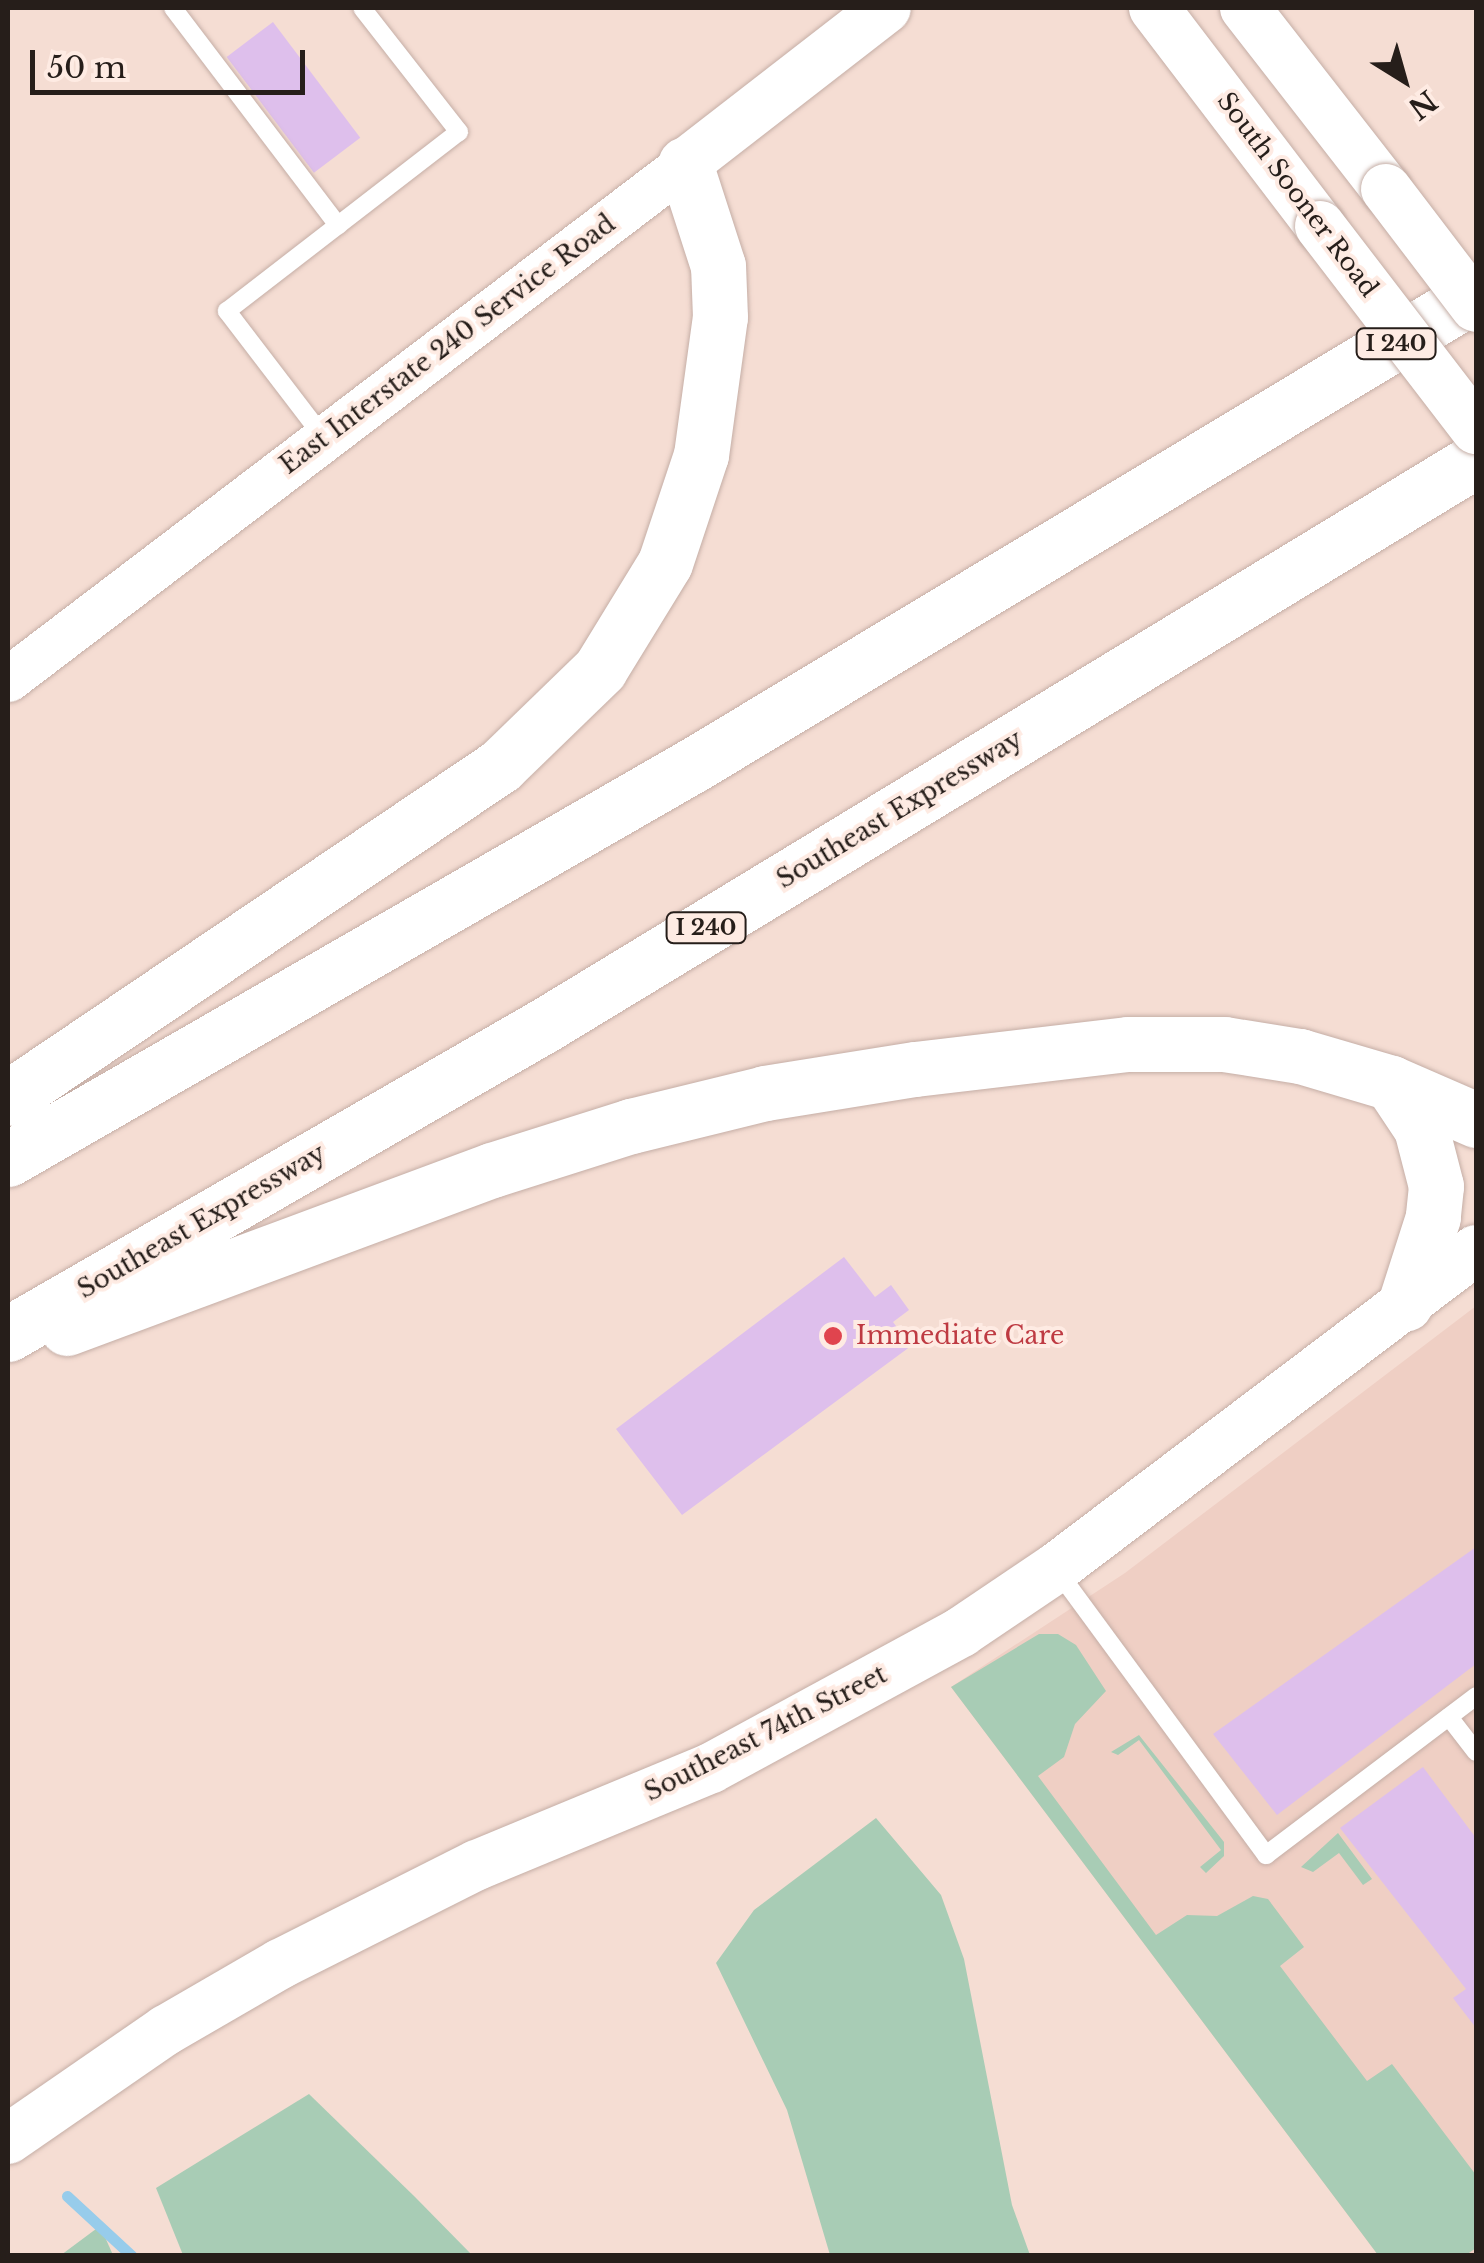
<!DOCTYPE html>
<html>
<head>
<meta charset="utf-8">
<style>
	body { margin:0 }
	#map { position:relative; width:1484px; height:2263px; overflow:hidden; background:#f5ddd3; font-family:"Libre Baskerville",serif }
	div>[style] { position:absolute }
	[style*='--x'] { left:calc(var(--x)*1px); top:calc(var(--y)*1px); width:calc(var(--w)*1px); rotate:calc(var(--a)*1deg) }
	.built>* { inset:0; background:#efcfc4 }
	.green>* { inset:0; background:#a8ccb5 }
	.stream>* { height:11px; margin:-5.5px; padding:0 5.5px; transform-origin:5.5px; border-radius:5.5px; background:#97cceb }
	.building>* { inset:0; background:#debfec; transform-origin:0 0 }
	.roads { filter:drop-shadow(0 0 2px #c5aea6) drop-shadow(0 0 2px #c5aea6) }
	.service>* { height:18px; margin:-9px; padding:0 9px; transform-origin:9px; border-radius:9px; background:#fff }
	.tertiary>* { height:45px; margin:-22.5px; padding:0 22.5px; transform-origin:22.5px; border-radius:22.5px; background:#fff }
	.secondary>* { height:50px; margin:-25px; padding:0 25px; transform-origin:25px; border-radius:25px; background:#fff }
	.motorway>* { height:55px; margin:-27.5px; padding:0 27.5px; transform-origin:27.5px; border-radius:27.5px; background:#fff }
	.bridges { filter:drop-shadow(0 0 2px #c5aea6) drop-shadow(0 0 2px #c5aea6) }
	.secondary-bridge>* { height:50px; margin:-25px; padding:0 25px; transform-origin:25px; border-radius:25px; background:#fff }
	.dots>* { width:28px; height:28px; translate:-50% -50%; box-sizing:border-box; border:5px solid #feebe3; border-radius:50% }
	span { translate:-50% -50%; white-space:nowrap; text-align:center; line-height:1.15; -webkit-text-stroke:8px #feebe3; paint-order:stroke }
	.shield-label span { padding:2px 8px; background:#feebe3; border:2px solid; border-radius:8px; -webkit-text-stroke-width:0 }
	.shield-label { font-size:22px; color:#261e1a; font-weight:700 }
	.street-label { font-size:25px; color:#261e1a }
	.health-label { font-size:25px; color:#be3a42 }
	.left { translate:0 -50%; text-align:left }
	.frame { position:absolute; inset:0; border:10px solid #261e1a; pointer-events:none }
	.north { position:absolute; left:1354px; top:30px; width:100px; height:100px; -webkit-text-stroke:8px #feebe3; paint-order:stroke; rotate:143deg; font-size:28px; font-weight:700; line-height:40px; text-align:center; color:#261e1a }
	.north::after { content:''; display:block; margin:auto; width:35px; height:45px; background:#261e1a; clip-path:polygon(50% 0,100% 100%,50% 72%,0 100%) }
	.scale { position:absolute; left:30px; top:50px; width:275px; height:45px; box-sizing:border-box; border:5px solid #261e1a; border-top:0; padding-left:12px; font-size:30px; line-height:35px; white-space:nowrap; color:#261e1a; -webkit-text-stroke:8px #feebe3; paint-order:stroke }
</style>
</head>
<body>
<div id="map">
	<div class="built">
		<div style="clip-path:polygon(1476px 1306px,1476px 2255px,1378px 2255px,951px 1687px,1125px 1573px)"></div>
	</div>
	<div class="green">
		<div style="clip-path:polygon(1039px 1634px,1058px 1634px,1076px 1645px,1106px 1691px,1075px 1724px,1064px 1757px,1038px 1776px,1156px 1935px,1187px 1915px,1217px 1916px,1253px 1896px,1268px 1899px,1304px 1947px,1280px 1966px,1367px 2081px,1392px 2064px,1476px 2175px,1476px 2248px,1466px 2255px,1378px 2255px,951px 1687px)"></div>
		<div style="clip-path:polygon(1139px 1735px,1224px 1842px,1224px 1856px,1206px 1873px,1200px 1867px,1221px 1850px,1139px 1740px,1118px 1755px,1111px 1752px)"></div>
		<div style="clip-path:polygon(876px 1818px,941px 1895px,964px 1959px,1012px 2205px,1030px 2255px,830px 2255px,787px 2110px,716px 1963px,754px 1910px)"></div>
		<div style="clip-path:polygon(1338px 1833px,1372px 1879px,1363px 1885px,1339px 1853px,1313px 1872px,1301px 1867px)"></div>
		<div style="clip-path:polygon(309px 2094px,415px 2197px,472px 2255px,183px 2255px,156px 2188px)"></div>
		<div style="clip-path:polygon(100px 2226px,113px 2255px,61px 2255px)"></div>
	</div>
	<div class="stream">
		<div style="--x:67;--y:2196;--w:88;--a:42.7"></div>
	</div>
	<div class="building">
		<div style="left:273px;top:22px;width:145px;height:58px;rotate:53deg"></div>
		<div style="clip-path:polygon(844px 1257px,875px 1297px,891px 1285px,909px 1310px,893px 1322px,911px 1346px,682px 1515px,616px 1429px)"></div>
		<div style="clip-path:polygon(1476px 1547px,1476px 1664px,1277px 1815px,1213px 1734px)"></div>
		<div style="clip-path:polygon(1423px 1767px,1476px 1838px,1476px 2028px,1453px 1998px,1466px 1989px,1340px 1828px)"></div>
	</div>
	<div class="roads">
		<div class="service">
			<div style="--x:173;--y:8;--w:273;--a:52.8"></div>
			<div style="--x:324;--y:438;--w:160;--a:-127.4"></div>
			<div style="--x:227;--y:311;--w:293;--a:-37.7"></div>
			<div style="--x:459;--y:132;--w:157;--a:-128"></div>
			<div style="--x:1056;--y:1569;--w:355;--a:53.7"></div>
			<div style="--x:1266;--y:1855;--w:263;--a:-37.1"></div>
			<div style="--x:1449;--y:1717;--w:44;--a:52.4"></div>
		</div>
		<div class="tertiary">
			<div style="--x:8;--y:679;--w:851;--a:-37.26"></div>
		</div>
		<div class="secondary">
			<div style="--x:1154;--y:8;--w:274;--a:52.7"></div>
			<div style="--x:1245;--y:8;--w:229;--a:52.1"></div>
			<div style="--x:685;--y:164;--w:254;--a:-37.8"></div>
			<div style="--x:8;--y:2139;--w:192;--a:-34.6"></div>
			<div style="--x:166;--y:2030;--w:132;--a:-30.1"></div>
			<div style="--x:280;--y:1964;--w:220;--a:-26.7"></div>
			<div style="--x:477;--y:1865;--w:253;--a:-22.5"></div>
			<div style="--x:711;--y:1768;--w:285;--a:-28.5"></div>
			<div style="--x:961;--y:1632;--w:115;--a:-34"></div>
			<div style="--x:1056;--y:1568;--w:527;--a:-37.13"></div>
		</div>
		<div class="motorway">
			<div style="--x:1391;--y:1083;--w:54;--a:56.3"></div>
			<div style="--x:1421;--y:1128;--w:60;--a:75.5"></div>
			<div style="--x:1436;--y:1186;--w:31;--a:96"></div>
			<div style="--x:1433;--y:1217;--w:91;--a:107.8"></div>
			<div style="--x:8;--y:1098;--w:594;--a:-34.01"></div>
			<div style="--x:500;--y:766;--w:139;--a:-44.1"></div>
			<div style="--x:600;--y:669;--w:124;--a:-58.5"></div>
			<div style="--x:665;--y:563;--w:114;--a:-71.6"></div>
			<div style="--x:701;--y:455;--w:139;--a:-82.2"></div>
			<div style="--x:720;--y:317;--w:51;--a:-92.2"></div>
			<div style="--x:718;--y:266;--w:107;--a:-107.9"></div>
			<div style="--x:8;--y:1159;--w:792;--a:-29.9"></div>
			<div style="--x:695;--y:764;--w:912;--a:-31.04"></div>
			<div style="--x:67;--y:1328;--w:453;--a:-20.4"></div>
			<div style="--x:492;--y:1170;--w:146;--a:-17.6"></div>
			<div style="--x:631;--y:1126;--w:138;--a:-13.8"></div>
			<div style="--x:765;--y:1093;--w:152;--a:-9.1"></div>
			<div style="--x:915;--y:1069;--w:214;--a:-6.7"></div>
			<div style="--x:1128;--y:1044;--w:96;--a:0"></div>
			<div style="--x:1224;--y:1044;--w:77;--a:9"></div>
			<div style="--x:1300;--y:1056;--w:95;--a:16.5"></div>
			<div style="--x:1391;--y:1083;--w:93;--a:23.5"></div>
			<div style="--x:8;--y:1334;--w:620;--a:-29.92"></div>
			<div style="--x:545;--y:1025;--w:1089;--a:-31.25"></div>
		</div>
	</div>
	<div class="bridges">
		<div class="secondary-bridge">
			<div style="--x:1386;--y:189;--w:148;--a:52.7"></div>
			<div style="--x:1320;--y:226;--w:256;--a:52.5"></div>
		</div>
	</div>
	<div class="dots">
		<div style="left:833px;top:1336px;background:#e0444e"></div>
	</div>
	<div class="shield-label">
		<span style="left:1396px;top:344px">I 240</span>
		<span style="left:706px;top:928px">I 240</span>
	</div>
	<div class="street-label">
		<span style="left:1297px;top:195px;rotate:53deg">South Sooner Road</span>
		<span style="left:448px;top:345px;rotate:-37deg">East Interstate 240 Service Road</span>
		<span style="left:900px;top:810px;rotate:-31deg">Southeast Expressway</span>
		<span style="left:202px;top:1222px;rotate:-30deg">Southeast Expressway</span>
		<span style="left:766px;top:1734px;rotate:-27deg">Southeast 74th Street</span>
	</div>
	<div class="health-label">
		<span class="left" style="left:856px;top:1336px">Immediate Care</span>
	</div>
	<div class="frame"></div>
	<div class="north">N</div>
	<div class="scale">50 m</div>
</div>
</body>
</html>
